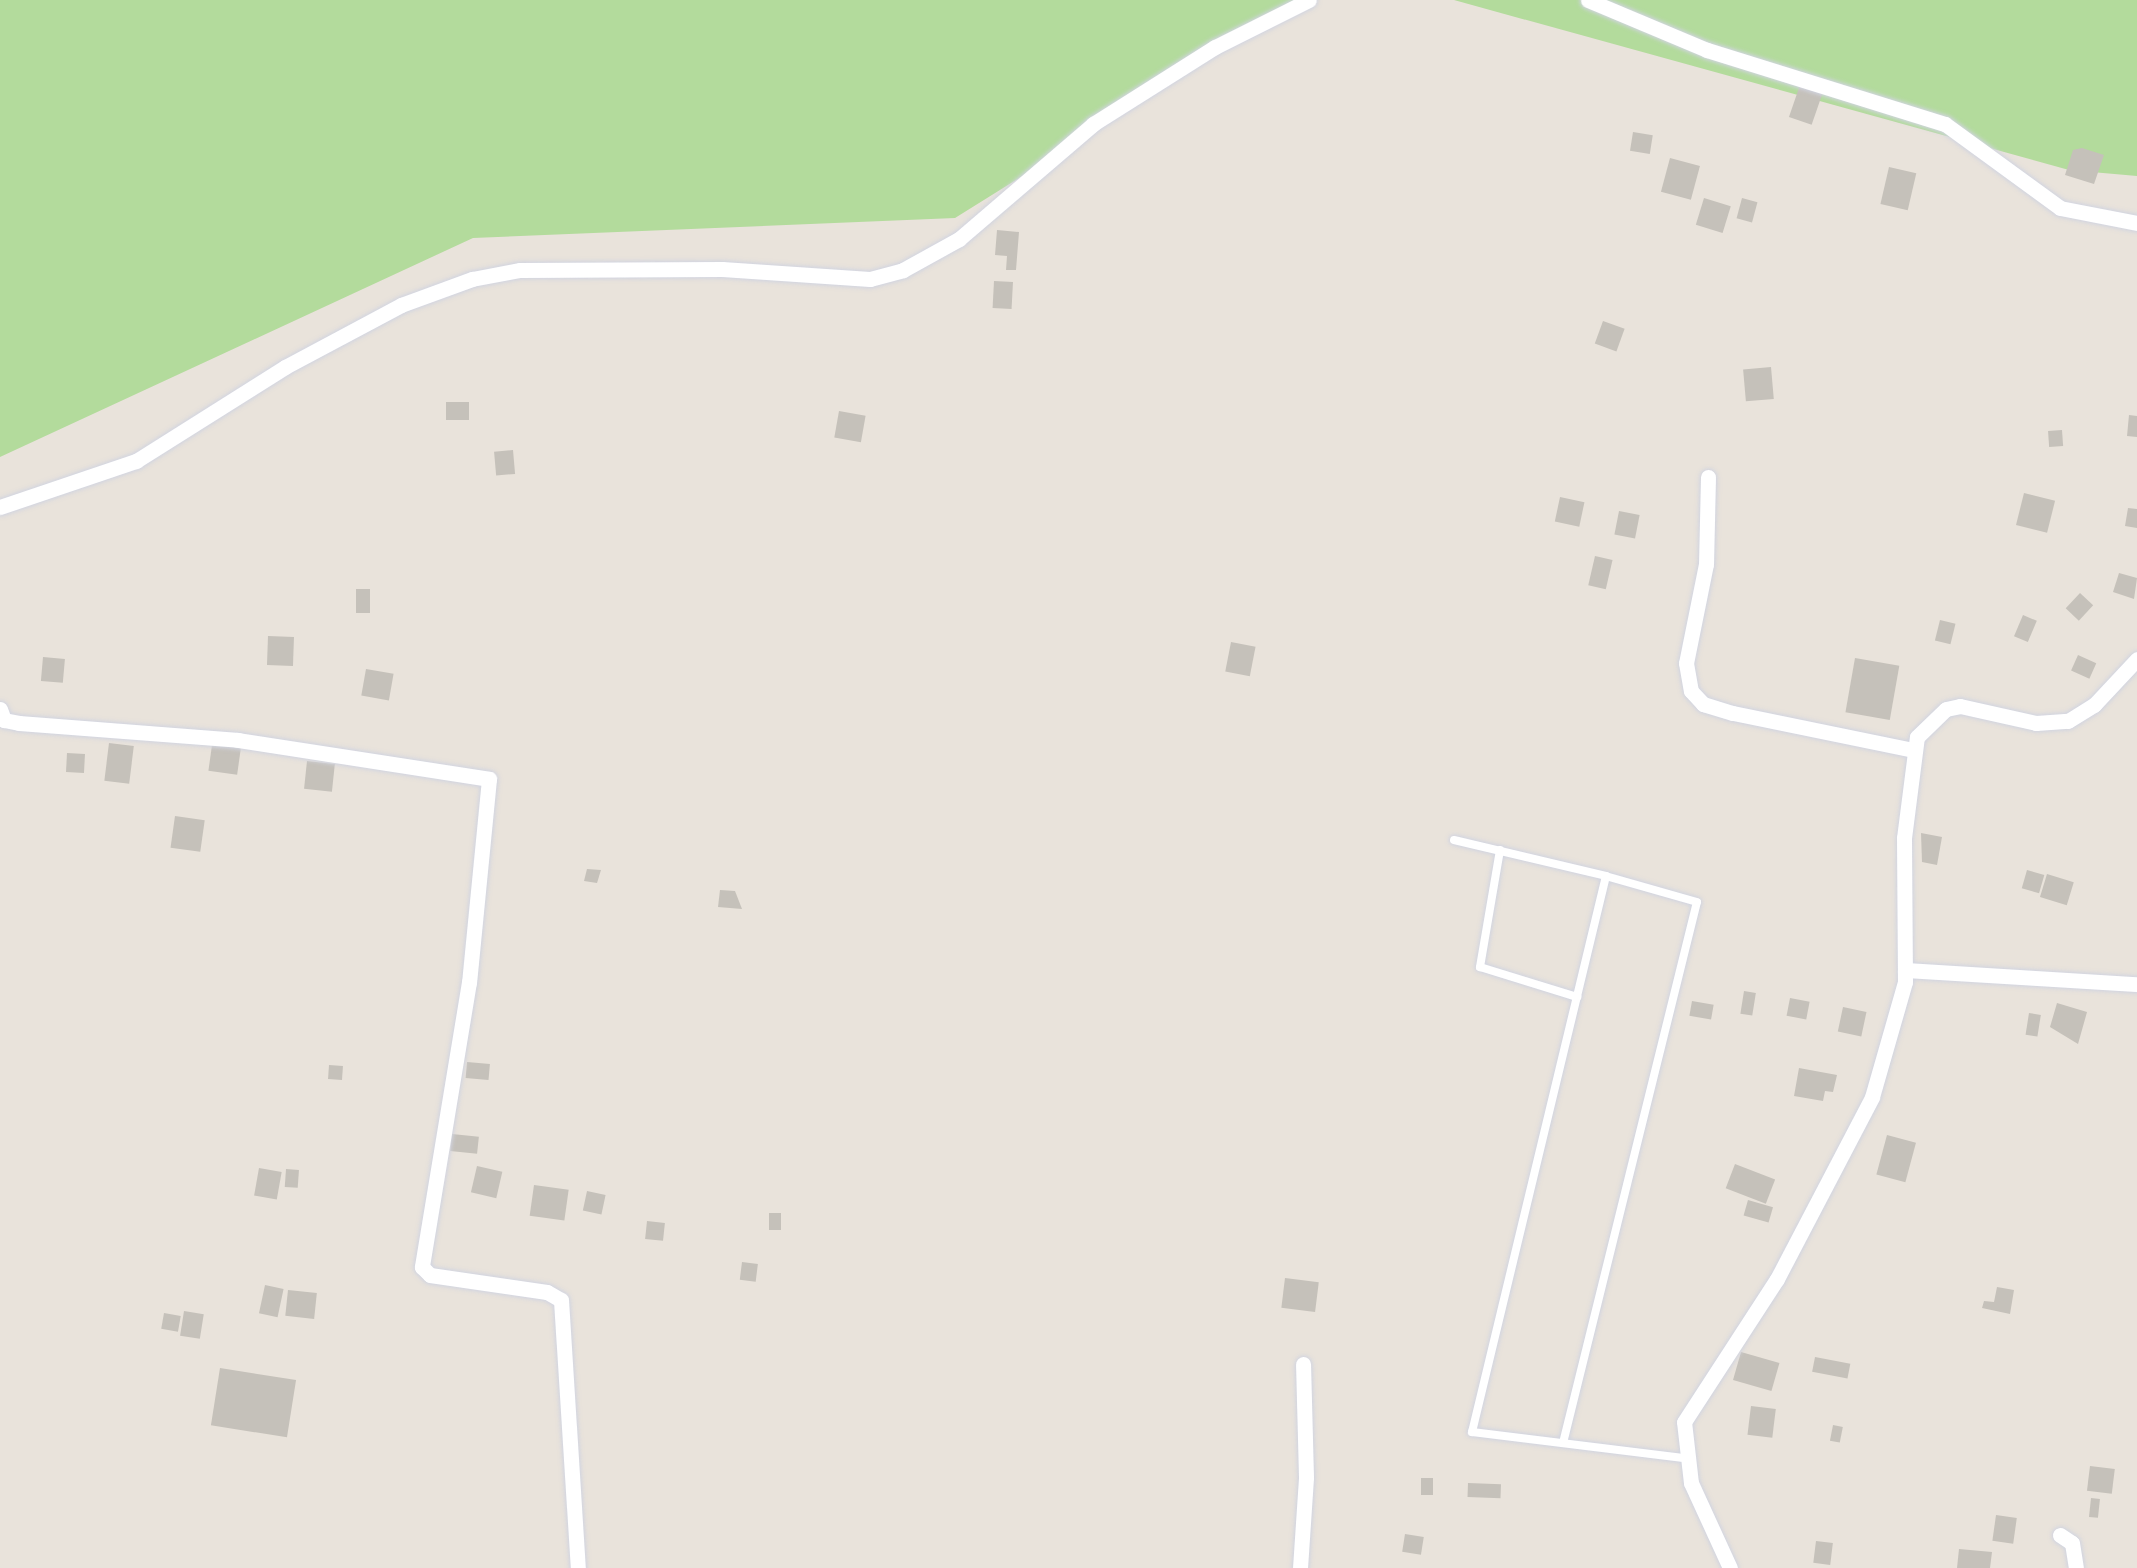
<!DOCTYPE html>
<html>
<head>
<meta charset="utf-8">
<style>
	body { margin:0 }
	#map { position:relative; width:2137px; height:1568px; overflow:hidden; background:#e9e3db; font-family:"Open Sans",sans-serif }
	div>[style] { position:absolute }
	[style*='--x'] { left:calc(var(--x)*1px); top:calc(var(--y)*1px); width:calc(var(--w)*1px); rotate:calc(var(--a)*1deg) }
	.green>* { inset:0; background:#b3db9c }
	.building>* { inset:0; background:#c5c1ba; transform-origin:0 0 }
	.roads { filter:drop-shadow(0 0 2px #d1d4e0) drop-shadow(0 0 2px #d1d4e0) }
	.lane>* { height:8px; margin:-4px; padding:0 4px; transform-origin:4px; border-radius:4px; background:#fff }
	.street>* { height:15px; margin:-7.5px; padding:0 7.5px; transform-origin:7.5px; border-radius:7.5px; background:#fff }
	span { translate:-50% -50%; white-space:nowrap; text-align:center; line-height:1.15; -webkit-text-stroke:9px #fff; paint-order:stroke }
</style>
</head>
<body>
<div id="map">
	<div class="green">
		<div style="clip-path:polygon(0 0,1306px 0,955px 218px,473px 238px,0 457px)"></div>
		<div style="clip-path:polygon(1454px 0,2137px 0,2137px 176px,2069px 170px)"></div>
	</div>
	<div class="building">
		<div style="left:1801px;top:82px;width:24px;height:37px;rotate:19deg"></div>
		<div style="left:1633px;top:132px;width:20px;height:19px;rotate:9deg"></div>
		<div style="clip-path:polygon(2082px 148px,2104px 155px,2094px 184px,2065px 175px,2073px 150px)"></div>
		<div style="left:1670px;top:158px;width:31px;height:35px;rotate:15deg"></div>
		<div style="left:1889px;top:167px;width:28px;height:38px;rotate:13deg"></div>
		<div style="left:1704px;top:198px;width:28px;height:28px;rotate:17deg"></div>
		<div style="left:1742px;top:198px;width:16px;height:21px;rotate:15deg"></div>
		<div style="clip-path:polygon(997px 230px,1019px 232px,1016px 270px,1006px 270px,1007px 256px,995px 255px)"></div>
		<div style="left:994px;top:281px;width:19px;height:27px;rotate:3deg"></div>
		<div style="left:1603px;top:321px;width:23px;height:24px;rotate:20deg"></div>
		<div style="left:1771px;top:367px;width:32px;height:28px;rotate:85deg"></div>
		<div style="left:469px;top:402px;width:18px;height:23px;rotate:90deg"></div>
		<div style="left:839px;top:411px;width:27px;height:27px;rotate:10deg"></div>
		<div style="clip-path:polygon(2129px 415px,2137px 416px,2137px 437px,2127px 436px)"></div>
		<div style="left:2062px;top:430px;width:16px;height:14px;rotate:86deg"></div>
		<div style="left:513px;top:450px;width:24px;height:19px;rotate:85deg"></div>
		<div style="left:2024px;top:493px;width:32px;height:33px;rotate:14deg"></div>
		<div style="left:1560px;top:497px;width:25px;height:25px;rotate:12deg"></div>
		<div style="clip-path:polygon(2128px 508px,2137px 509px,2137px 528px,2125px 526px)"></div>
		<div style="left:1619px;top:511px;width:21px;height:24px;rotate:11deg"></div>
		<div style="left:1595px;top:556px;width:18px;height:30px;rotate:13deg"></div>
		<div style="clip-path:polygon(2119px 573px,2137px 578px,2134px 599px,2113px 592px)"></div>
		<div style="left:356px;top:589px;width:14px;height:24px"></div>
		<div style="left:2080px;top:593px;width:18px;height:21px;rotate:43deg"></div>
		<div style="left:2023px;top:615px;width:15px;height:23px;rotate:23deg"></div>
		<div style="left:1940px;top:620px;width:16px;height:21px;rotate:14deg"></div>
		<div style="left:268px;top:636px;width:26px;height:29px;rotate:2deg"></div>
		<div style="left:1231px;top:642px;width:25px;height:30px;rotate:11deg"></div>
		<div style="left:2078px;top:655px;width:20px;height:17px;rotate:24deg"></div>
		<div style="left:43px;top:657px;width:22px;height:24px;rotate:5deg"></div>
		<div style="left:1855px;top:658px;width:45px;height:55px;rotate:10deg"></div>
		<div style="left:366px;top:669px;width:28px;height:27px;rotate:10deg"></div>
		<div style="left:213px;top:738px;width:29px;height:33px;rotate:8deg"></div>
		<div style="left:109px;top:743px;width:25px;height:38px;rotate:7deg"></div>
		<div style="left:67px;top:753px;width:18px;height:19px;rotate:3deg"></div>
		<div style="left:307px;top:761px;width:28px;height:28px;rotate:6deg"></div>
		<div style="left:175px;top:816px;width:30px;height:32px;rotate:8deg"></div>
		<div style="clip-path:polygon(1921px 833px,1942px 837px,1937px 865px,1922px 862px)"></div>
		<div style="clip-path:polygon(587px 869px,601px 870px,597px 883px,584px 881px)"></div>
		<div style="left:2027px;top:870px;width:18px;height:19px;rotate:16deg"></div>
		<div style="left:2047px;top:874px;width:28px;height:24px;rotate:17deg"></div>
		<div style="clip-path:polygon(720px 890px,735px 891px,742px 909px,718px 907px)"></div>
		<div style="left:1744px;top:991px;width:12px;height:23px;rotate:9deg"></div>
		<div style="left:1790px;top:998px;width:20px;height:18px;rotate:11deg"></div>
		<div style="left:1692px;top:1001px;width:22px;height:15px;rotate:10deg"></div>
		<div style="clip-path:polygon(2057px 1003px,2087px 1012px,2078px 1044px,2050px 1027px)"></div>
		<div style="left:1843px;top:1007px;width:24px;height:25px;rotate:12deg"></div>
		<div style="left:2029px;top:1013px;width:12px;height:22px;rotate:9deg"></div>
		<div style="left:467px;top:1062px;width:23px;height:16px;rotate:5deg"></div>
		<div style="left:329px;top:1065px;width:14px;height:14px;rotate:4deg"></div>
		<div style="clip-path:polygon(1799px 1068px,1837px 1075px,1833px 1092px,1825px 1091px,1823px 1101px,1794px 1096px)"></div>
		<div style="left:452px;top:1134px;width:27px;height:17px;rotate:6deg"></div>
		<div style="left:1887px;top:1135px;width:30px;height:41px;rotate:15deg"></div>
		<div style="left:1735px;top:1164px;width:43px;height:26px;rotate:21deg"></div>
		<div style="left:477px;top:1166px;width:26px;height:27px;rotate:13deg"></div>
		<div style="left:259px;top:1168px;width:23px;height:28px;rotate:10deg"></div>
		<div style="left:286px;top:1169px;width:13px;height:18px;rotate:4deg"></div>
		<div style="left:534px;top:1185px;width:35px;height:31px;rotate:8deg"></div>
		<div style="left:587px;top:1191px;width:19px;height:20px;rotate:12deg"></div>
		<div style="left:1748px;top:1200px;width:26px;height:16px;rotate:16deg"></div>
		<div style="left:769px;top:1213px;width:12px;height:17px"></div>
		<div style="left:647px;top:1221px;width:18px;height:18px;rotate:6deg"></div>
		<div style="left:742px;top:1262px;width:16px;height:18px;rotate:7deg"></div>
		<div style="left:1285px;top:1278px;width:34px;height:30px;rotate:7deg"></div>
		<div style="left:265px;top:1285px;width:19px;height:29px;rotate:12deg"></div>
		<div style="clip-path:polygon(1997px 1287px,2014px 1290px,2010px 1314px,1982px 1308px,1984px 1301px,1994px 1302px)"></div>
		<div style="left:288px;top:1290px;width:29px;height:26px;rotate:6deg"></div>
		<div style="left:184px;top:1311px;width:20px;height:25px;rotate:9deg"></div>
		<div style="left:164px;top:1313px;width:17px;height:16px;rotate:10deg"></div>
		<div style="left:1741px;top:1352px;width:40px;height:29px;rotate:16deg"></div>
		<div style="left:1815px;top:1357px;width:36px;height:15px;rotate:11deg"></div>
		<div style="left:220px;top:1368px;width:77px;height:58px;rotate:9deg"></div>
		<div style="left:1751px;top:1406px;width:25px;height:29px;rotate:7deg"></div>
		<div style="left:1833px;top:1425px;width:10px;height:16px;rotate:11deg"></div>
		<div style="left:2090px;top:1466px;width:25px;height:25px;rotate:7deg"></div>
		<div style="left:1421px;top:1478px;width:12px;height:17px"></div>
		<div style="left:1468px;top:1483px;width:33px;height:14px;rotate:2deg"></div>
		<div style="left:2091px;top:1498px;width:9px;height:19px;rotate:6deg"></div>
		<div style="left:1996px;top:1515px;width:21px;height:26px;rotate:8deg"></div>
		<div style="left:1405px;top:1534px;width:19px;height:18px;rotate:9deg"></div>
		<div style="left:1816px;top:1541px;width:17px;height:22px;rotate:7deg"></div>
		<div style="clip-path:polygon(1959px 1549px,1992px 1552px,1990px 1568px,1957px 1568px)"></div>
	</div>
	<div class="roads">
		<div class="lane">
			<div style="--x:1454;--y:840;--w:156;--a:13.3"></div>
			<div style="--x:1606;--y:876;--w:572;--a:103.55"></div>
			<div style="--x:1472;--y:1432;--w:215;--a:7"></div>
			<div style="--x:1500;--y:850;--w:119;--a:99.7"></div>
			<div style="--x:1480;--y:967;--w:102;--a:17.2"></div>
			<div style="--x:1563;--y:1443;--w:557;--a:-76.09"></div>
			<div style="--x:1697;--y:902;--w:95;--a:-164.1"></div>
		</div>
		<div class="street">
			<div style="--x:1588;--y:0;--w:129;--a:22.8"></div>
			<div style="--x:1707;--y:50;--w:249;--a:17.3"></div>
			<div style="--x:1945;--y:124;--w:142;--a:36.1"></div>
			<div style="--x:2060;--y:208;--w:78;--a:11"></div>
			<div style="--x:1708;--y:477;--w:87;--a:91.3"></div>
			<div style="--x:1706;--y:564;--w:101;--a:101.4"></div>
			<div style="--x:1686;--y:663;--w:28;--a:80"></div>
			<div style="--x:1691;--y:691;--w:18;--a:47"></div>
			<div style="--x:1703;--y:704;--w:31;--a:17"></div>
			<div style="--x:1733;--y:713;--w:184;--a:11.6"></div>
			<div style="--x:0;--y:507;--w:144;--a:-18.7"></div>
			<div style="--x:136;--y:461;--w:176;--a:-32.2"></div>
			<div style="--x:285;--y:367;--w:132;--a:-28.1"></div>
			<div style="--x:401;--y:305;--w:76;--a:-20.1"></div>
			<div style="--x:472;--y:279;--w:49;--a:-10.6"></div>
			<div style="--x:520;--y:270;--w:202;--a:-0.3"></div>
			<div style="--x:722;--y:269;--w:148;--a:3.9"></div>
			<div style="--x:870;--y:279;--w:34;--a:-15"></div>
			<div style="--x:903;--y:270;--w:64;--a:-29"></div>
			<div style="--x:959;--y:239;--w:177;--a:-40.6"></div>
			<div style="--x:1093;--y:124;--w:144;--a:-32.3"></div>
			<div style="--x:1215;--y:47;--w:105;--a:-26.6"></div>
			<div style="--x:0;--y:709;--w:12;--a:70"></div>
			<div style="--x:4;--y:720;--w:15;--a:11"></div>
			<div style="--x:19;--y:723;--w:220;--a:4.4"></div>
			<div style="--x:238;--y:740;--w:254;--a:8.8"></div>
			<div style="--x:489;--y:779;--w:204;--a:95.6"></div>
			<div style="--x:469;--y:982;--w:289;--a:99.4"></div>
			<div style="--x:422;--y:1267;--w:11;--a:45"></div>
			<div style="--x:430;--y:1275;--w:118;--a:8.3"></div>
			<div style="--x:547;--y:1292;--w:16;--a:30"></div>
			<div style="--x:561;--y:1300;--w:269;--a:86.4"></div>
			<div style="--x:1905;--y:970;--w:232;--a:3.5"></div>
			<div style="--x:2060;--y:1535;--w:14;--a:34"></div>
			<div style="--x:2072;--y:1543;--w:25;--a:81"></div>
			<div style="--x:1300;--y:1568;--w:91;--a:-86.2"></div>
			<div style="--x:1306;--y:1477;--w:113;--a:-91.5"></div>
			<div style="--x:1730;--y:1568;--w:94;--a:-114.6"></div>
			<div style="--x:1691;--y:1483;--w:61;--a:-96.5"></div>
			<div style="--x:1684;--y:1422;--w:171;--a:-57"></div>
			<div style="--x:1777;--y:1279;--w:205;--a:-62.4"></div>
			<div style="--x:1872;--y:1097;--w:120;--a:-74"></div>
			<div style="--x:1905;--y:982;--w:144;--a:-90.4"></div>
			<div style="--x:1904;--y:838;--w:102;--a:-82.7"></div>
			<div style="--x:1917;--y:737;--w:40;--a:-44"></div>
			<div style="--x:1946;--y:709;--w:14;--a:-12"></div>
			<div style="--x:1960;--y:706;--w:78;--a:12.6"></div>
			<div style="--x:2036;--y:723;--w:32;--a:-4"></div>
			<div style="--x:2068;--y:721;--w:31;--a:-32"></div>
			<div style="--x:2094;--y:705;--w:63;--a:-46.9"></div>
		</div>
	</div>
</div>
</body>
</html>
